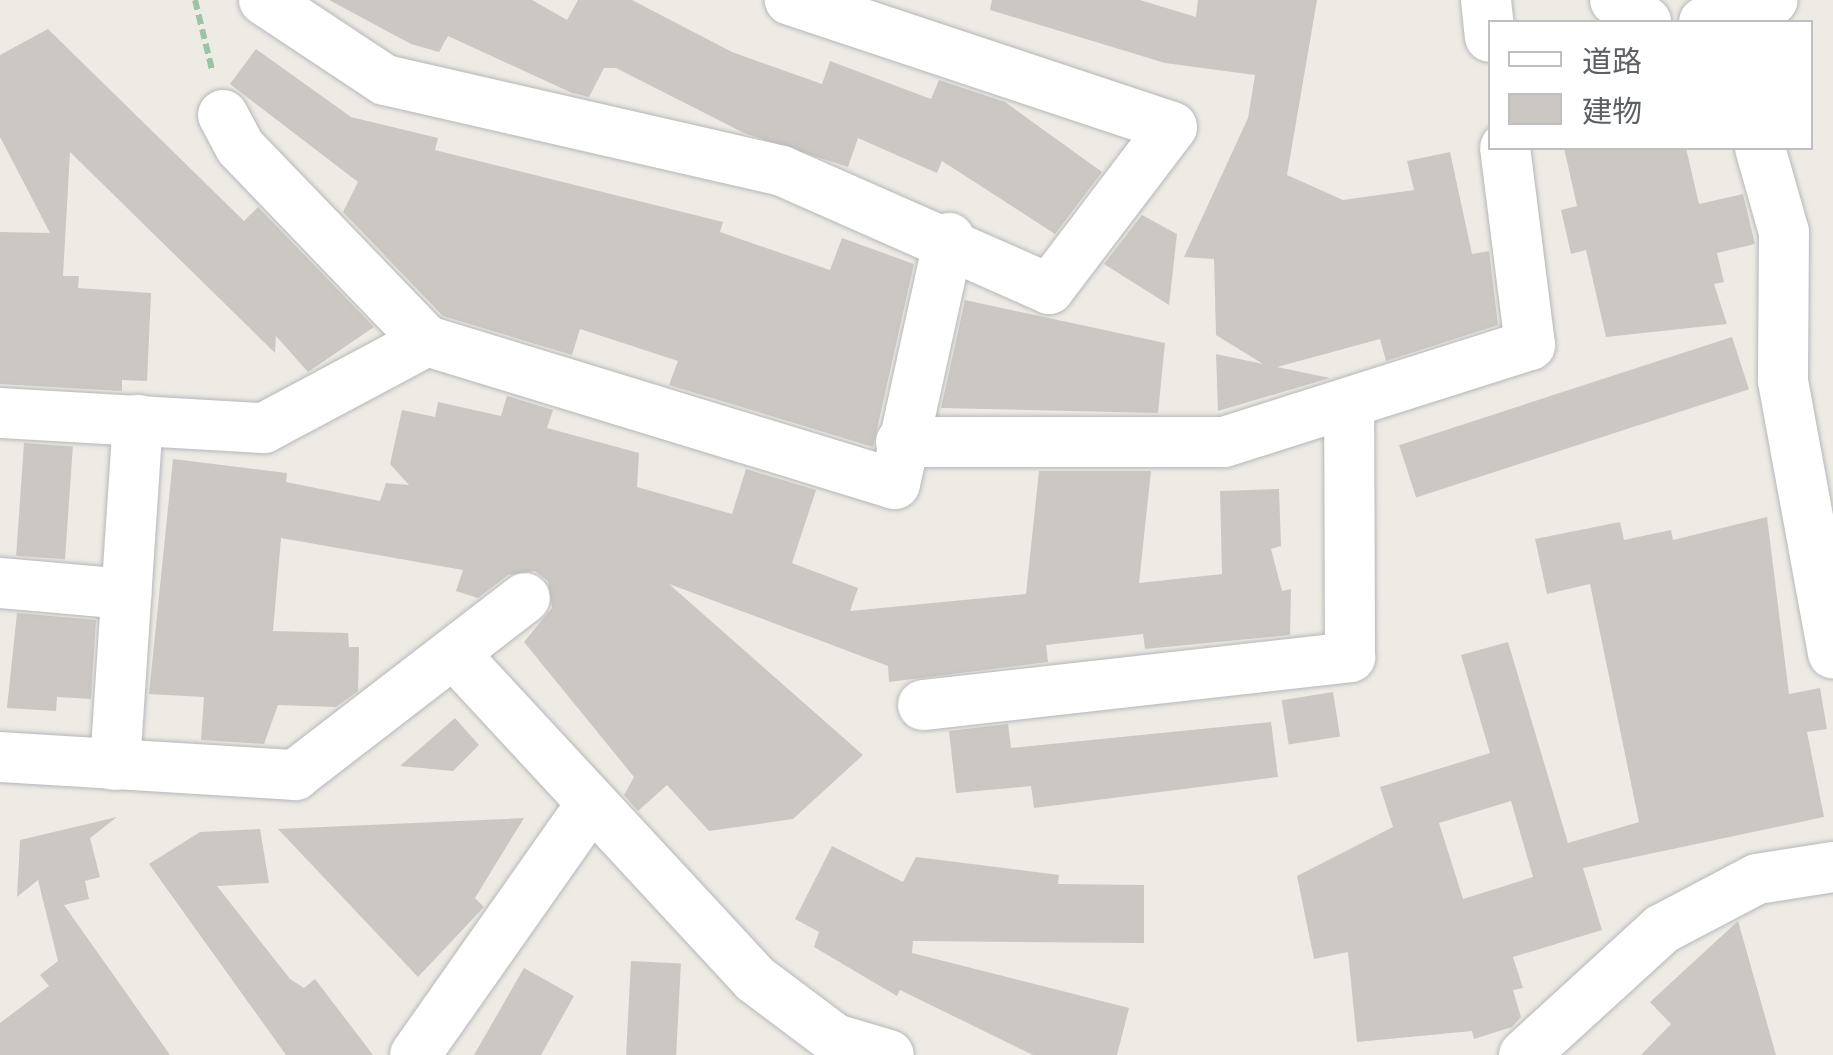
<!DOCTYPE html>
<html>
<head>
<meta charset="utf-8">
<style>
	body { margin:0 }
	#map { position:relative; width:1833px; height:1055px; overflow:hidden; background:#edebe4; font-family:Rubik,"Noto Sans JP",sans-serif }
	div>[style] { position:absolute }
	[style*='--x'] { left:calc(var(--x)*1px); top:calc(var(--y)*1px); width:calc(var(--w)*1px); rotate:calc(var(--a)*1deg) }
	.building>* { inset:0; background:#cbc8c3; transform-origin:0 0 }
	.path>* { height:6px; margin-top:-3px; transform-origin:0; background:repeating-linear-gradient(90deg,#9dc3a5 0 10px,transparent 0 15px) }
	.roads { filter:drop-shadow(0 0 2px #b5b7ba) drop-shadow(0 0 2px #b5b7ba) }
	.street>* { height:50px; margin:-25px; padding:0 25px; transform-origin:25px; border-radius:25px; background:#fff }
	span { translate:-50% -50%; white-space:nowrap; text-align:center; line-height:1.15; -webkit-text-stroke:8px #fff; paint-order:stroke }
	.legend { position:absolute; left:1488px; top:20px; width:325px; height:130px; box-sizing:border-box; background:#fff; border:2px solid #bebfc1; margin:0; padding:12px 18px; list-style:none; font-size:30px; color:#5c6063 }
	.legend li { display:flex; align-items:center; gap:20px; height:50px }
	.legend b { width:50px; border:2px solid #bebfc1 }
</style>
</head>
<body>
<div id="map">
	<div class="building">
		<div style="clip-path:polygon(329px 0,532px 0,567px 20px,578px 0,632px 0,732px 52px,822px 84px,830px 61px,931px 99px,939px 80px,1005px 102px,1102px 172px,1055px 234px,942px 161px,937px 173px,858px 138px,848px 167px,744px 133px,616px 68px,604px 68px,589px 97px,572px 93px,448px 36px,439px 52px,411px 44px)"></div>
		<div style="clip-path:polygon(992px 0,1140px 0,1196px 17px,1198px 0,1317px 0,1287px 175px,1343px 200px,1414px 190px,1407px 161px,1450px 152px,1472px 254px,1489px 251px,1498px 325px,1386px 361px,1380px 339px,1277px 367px,1330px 378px,1218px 411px,1216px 354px,1263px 364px,1216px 335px,1214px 259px,1184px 257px,1248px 118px,1255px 75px,1165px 63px,990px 10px)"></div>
		<div style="clip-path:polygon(48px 29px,244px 221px,258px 207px,374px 327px,308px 372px,276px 336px,275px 353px,70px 152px,63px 276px,79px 276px,78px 288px,151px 293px,147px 381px,122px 380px,122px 391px,0 384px,0 232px,50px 233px,0 137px,0 55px)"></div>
		<div style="clip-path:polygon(256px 49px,351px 117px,438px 138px,435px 150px,723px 222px,720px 232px,830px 270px,842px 238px,914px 264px,873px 447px,669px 385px,678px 361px,580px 329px,572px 355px,443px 316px,343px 212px,358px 182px,230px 84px)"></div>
		<div style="clip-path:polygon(1564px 148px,1686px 148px,1699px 204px,1743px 194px,1755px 244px,1717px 253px,1724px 282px,1714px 284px,1727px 324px,1606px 337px,1586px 250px,1571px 254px,1561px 210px,1577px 206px)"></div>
		<div style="clip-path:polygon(1142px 215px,1177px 234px,1169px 305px,1104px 264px)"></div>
		<div style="clip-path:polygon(965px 300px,1165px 343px,1158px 413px,941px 408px)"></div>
		<div style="left:1732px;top:337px;width:55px;height:350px;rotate:72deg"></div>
		<div style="clip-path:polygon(507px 396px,553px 410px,547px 428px,639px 453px,637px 487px,732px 514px,746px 469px,816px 490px,792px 563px,858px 588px,850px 611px,1026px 594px,1039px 471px,1151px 471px,1139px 583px,1222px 574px,1220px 491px,1279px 489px,1281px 546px,1271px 549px,1282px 591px,1291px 589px,1290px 635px,1145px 649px,1143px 634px,1046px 645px,1048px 662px,889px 682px,888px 666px,669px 584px,863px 755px,793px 819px,709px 831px,667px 785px,638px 811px,624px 795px,634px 777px,524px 642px,552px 608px,548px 581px,535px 571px,508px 575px,478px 598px,456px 591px,463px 570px,281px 538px,273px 631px,348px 633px,349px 647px,359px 647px,358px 691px,336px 707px,278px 705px,264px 744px,201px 740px,204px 697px,149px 694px,173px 459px,287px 473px,286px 482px,380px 501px,386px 483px,409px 485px,390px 464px,402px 410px,435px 417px,438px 402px,501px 416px)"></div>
		<div style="left:24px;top:443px;width:49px;height:113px;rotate:4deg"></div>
		<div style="clip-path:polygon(evenodd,1767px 517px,1789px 694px,1820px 688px,1827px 729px,1807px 732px,1824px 817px,1583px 868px,1602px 930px,1513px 957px,1523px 988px,1513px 990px,1521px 1017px,1512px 1027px,1474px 1039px,1472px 1031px,1357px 1042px,1348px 952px,1314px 959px,1297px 876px,1393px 827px,1380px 787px,1490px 753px,1461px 655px,1508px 642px,1568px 843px,1639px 822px,1590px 584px,1547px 594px,1535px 539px,1620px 522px,1624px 540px,1671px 530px,1673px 540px,1767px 517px,1511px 801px,1533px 877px,1463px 899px,1439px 823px,1511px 801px)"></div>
		<div style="clip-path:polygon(17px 613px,96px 620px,91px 699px,57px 697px,56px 711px,7px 708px)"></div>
		<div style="left:1333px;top:692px;width:45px;height:52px;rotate:81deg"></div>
		<div style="clip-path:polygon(455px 718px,479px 745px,453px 771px,400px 766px)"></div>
		<div style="clip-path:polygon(1271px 722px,1278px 777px,1034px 808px,1031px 786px,956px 793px,949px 731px,1008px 724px,1011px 748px)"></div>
		<div style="clip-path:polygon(117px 817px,90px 838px,100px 877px,85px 881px,89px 899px,64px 905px,170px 1055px,0 1055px,0 1023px,49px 986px,40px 975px,58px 961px,38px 880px,17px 897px,20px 840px)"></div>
		<div style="clip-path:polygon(524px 818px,475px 898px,484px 907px,418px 977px,278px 829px)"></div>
		<div style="clip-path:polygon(260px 829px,269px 883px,217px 886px,290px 979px,304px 988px,315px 979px,373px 1055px,286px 1055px,149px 864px,200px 832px)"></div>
		<div style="clip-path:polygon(832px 846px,903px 882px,916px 857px,1059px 875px,1058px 884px,1144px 885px,1144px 943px,913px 941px,912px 953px,1129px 1008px,1117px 1055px,1033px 1055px,900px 990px,897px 996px,814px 947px,819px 932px,795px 919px)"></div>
		<div style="clip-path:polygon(1738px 921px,1776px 1055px,1641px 1055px,1671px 1024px,1650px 1002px)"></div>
		<div style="left:631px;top:961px;width:50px;height:94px;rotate:3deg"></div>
		<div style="clip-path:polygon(524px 968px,574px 996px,541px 1055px,474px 1055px)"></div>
	</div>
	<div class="path">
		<div style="--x:195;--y:0;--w:72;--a:76.3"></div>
	</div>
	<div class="roads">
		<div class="street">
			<div style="--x:264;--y:0;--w:145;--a:33.5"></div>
			<div style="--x:385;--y:80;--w:407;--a:12.9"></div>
			<div style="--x:782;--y:171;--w:292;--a:23.8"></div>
			<div style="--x:1049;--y:289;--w:203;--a:-52.8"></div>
			<div style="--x:1172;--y:127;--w:403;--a:-161.6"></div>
			<div style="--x:1486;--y:0;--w:37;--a:84"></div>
			<div style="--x:1615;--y:0;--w:38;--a:35"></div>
			<div style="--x:1704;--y:22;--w:72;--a:-17.7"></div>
			<div style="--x:223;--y:115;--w:36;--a:62"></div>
			<div style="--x:240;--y:147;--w:269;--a:46.1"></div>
			<div style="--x:1760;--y:148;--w:87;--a:74.1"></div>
			<div style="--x:1784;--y:232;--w:149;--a:90.4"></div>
			<div style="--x:1783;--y:381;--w:277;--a:79.6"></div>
			<div style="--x:0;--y:413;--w:264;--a:3.3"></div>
			<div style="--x:264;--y:428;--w:185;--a:-28.1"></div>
			<div style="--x:427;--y:341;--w:489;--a:17"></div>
			<div style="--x:895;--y:484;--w:252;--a:-77.6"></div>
			<div style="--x:901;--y:442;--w:323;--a:0"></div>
			<div style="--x:1224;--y:442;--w:321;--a:-17.6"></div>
			<div style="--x:1530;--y:345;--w:199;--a:-97.2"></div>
			<div style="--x:0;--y:583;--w:127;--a:5"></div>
			<div style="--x:457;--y:657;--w:439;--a:47.2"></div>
			<div style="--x:755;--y:979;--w:100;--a:36.9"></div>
			<div style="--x:835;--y:1039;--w:56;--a:16.5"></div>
			<div style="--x:923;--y:705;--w:430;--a:-6.4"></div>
			<div style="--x:1350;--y:657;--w:251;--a:-90.2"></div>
			<div style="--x:0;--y:757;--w:296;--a:3.5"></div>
			<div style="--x:295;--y:775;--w:290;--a:-37.6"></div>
			<div style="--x:115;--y:765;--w:346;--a:-86.2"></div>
			<div style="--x:415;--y:1055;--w:303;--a:-54.9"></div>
			<div style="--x:1524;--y:1055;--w:187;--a:-42.4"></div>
			<div style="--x:1662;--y:929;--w:107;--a:-27.8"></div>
			<div style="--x:1757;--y:879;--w:77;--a:-9"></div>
		</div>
	</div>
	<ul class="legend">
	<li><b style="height:12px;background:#fff"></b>道路</li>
	<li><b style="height:28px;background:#cbc8c3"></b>建物</li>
	</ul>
</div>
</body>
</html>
